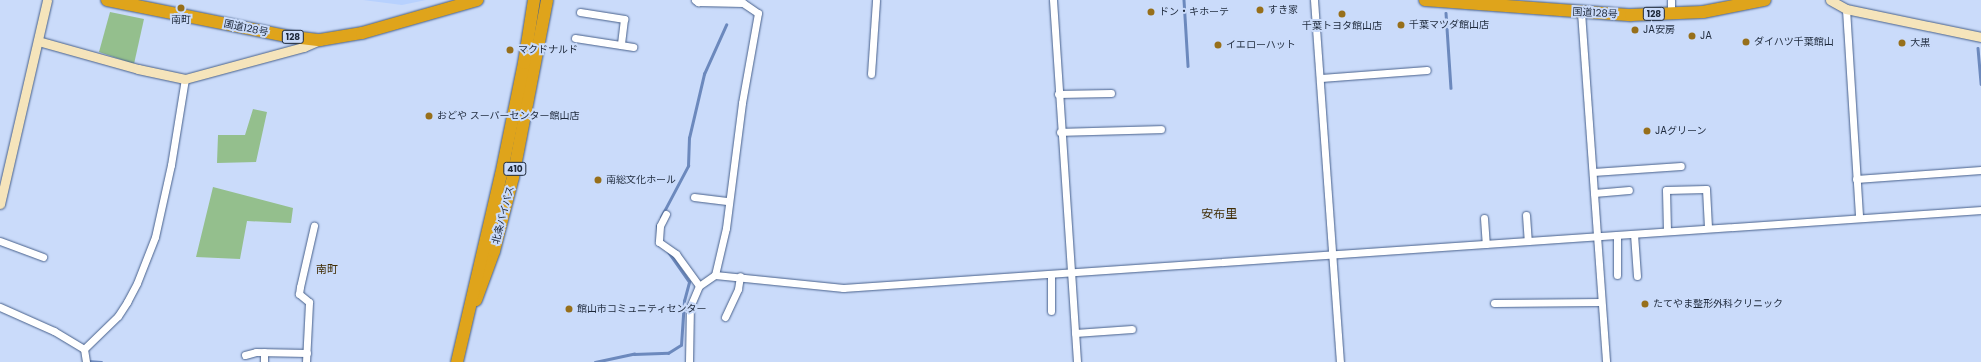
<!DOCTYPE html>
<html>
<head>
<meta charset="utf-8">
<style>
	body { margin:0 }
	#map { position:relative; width:1981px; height:362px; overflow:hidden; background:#cadbfa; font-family:Poppins,"Noto Sans JP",sans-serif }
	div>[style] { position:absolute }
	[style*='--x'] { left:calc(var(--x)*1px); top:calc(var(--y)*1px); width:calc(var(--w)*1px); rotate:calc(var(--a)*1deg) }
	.built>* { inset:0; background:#b7d1fe }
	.green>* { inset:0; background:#94bf8d }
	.stream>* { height:2.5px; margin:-1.25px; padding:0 1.25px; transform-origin:1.25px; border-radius:1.25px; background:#6c89bd }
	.roads { filter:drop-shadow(0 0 1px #47608b) drop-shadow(0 0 1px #47608b) }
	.street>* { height:7px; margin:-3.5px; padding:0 3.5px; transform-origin:3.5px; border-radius:3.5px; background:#fff }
	.secondary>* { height:9px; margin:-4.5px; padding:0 4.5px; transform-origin:4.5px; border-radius:4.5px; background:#f5e4bb }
	.highway>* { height:12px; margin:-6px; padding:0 6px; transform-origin:6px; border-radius:6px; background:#dfa41b }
	.dots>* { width:11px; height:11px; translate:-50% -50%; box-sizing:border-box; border:2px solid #cadbfa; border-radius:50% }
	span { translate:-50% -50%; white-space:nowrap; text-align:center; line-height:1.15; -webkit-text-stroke:4px #cadbfa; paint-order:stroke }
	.shield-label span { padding:1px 3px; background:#cadbfa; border:1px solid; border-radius:3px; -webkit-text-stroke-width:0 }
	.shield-label { font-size:9px; color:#1e293b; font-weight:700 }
	.poi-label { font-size:10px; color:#1e293b }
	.left { translate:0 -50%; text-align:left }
	.street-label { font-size:10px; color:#1e293b }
	.neighbourhood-label { font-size:11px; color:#412e06 }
	.quarter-label { font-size:12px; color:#412e06 }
</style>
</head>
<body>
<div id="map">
	<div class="built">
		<div style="clip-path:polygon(363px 0,426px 0,402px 5px)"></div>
	</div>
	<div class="green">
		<div style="clip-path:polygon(110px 12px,144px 19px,134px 64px,99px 52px)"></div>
		<div style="clip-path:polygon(253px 109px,267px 112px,256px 162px,217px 163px,218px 135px,245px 135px)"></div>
		<div style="clip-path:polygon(213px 187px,293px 208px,291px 223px,247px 221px,240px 259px,196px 257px)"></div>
	</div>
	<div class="stream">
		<div style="--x:1184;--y:0;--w:66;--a:86.5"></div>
		<div style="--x:1446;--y:13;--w:75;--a:86.2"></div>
		<div style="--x:1978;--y:48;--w:36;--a:85"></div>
		<div style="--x:661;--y:217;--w:58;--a:-62.1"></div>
		<div style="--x:688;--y:166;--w:28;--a:-88"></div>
		<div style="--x:689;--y:138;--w:66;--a:-76.8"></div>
		<div style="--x:704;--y:74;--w:54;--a:-65.8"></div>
		<div style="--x:657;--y:240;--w:14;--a:-90"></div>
		<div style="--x:88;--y:361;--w:13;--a:4"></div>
		<div style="--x:595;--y:362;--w:40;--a:-12"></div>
		<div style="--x:634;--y:354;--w:34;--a:-2"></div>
		<div style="--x:668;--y:353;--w:15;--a:-32"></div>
		<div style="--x:681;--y:345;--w:44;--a:-86.1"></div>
		<div style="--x:684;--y:301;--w:20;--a:-75"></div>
		<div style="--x:689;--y:282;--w:37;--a:-125"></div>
	</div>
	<div class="roads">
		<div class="street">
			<div style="--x:695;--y:0;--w:4;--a:34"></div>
			<div style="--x:698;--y:2;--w:45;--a:1.3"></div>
			<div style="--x:743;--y:3;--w:18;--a:34"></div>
			<div style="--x:758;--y:13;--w:91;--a:100.1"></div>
			<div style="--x:742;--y:103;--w:126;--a:97.3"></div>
			<div style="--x:726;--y:228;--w:48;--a:103.2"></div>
			<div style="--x:1053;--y:0;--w:363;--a:86.2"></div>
			<div style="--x:1314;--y:0;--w:363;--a:85.9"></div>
			<div style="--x:1846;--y:9;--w:209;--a:86.4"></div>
			<div style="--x:580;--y:12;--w:45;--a:9"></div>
			<div style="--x:624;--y:19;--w:26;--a:97"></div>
			<div style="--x:1581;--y:12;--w:351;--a:85.9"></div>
			<div style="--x:1671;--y:14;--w:14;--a:-90"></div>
			<div style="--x:575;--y:38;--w:59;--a:8.8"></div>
			<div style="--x:871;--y:74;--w:74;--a:-86.1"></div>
			<div style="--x:1321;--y:78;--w:106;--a:-4.3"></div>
			<div style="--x:1058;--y:94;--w:53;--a:-1.1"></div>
			<div style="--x:1060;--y:132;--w:101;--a:-1.7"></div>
			<div style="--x:1593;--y:172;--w:88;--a:-3.9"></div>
			<div style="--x:1856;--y:179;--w:125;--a:-4.1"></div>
			<div style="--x:1594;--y:193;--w:35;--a:-5"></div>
			<div style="--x:694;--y:197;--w:35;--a:7"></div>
			<div style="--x:666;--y:214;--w:13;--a:117"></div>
			<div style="--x:660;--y:226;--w:16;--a:94"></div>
			<div style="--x:659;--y:242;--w:21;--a:35"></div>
			<div style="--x:676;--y:254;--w:39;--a:54"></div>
			<div style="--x:1526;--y:215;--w:26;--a:86"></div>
			<div style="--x:1484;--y:218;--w:26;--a:86"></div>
			<div style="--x:1667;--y:231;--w:41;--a:-91.4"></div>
			<div style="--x:1666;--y:190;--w:40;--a:-1.4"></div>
			<div style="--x:1706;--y:189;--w:39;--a:87"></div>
			<div style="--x:1634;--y:234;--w:42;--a:85.9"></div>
			<div style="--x:1617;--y:235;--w:40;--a:90"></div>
			<div style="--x:0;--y:241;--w:46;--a:20.4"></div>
			<div style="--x:1051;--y:274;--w:37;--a:90"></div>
			<div style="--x:1494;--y:303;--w:107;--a:-0.5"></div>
			<div style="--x:0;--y:307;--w:59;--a:24"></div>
			<div style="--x:54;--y:331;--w:35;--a:31"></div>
			<div style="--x:725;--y:317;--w:31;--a:-65"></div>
			<div style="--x:738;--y:289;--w:13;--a:-81"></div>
			<div style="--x:1075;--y:333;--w:57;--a:-4"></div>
			<div style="--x:84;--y:349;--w:47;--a:-44.1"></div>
			<div style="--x:118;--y:316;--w:17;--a:-57"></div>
			<div style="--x:127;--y:302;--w:21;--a:-62"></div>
			<div style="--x:137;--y:283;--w:49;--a:-68.6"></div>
			<div style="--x:155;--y:237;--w:74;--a:-77.5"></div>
			<div style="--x:171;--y:165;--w:87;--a:-80.8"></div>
			<div style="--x:84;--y:349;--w:13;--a:81"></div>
			<div style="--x:264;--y:352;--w:10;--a:90"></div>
			<div style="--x:245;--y:355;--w:11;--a:-15"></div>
			<div style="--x:256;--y:352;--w:51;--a:1.1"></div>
			<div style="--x:306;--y:362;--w:60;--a:-87.1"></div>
			<div style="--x:309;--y:302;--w:13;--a:-141"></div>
			<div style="--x:299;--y:294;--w:7;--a:-82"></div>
			<div style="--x:300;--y:287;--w:63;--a:-77.1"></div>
			<div style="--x:689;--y:362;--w:55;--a:-89"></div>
			<div style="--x:690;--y:307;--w:23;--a:-67"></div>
			<div style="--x:699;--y:286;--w:19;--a:-35"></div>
			<div style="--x:715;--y:275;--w:129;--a:5.8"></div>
			<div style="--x:843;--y:288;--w:1141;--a:-3.92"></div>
		</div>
		<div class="secondary">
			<div style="--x:1830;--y:0;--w:18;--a:29"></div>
			<div style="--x:1846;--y:9;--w:138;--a:11.7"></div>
			<div style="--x:38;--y:41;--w:104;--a:15.6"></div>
			<div style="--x:138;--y:69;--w:48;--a:12"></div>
			<div style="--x:185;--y:79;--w:123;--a:-15.1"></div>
			<div style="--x:304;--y:47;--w:17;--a:-24"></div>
			<div style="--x:0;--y:204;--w:209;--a:-77"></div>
		</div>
		<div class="highway">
			<div style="--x:107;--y:0;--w:182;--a:11.4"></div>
			<div style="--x:285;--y:36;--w:35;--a:7"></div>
			<div style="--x:320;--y:40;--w:43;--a:-9.5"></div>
			<div style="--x:362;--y:33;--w:120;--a:-16"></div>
			<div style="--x:1425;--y:0;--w:207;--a:4.2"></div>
			<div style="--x:1631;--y:15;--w:72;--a:-2.4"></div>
			<div style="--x:1703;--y:12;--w:63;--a:-11"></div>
			<div style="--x:476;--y:300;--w:52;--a:-69.8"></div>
			<div style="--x:494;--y:251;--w:76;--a:-75.6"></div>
			<div style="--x:513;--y:177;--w:180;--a:-79.1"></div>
			<div style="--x:457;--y:362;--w:192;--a:-76.8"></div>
			<div style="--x:501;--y:175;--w:114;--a:-78.4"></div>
			<div style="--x:524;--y:63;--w:64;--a:-81"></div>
		</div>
	</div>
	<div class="dots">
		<div style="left:181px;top:8px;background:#976f1a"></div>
		<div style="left:1260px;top:10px;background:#976f1a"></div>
		<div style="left:1151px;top:12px;background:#976f1a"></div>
		<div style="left:1342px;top:14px;background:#976f1a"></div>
		<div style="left:1401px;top:25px;background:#976f1a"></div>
		<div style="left:1635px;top:30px;background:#976f1a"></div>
		<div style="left:1692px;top:36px;background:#976f1a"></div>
		<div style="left:1746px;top:42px;background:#976f1a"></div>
		<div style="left:1902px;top:43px;background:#976f1a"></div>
		<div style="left:1218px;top:45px;background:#976f1a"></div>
		<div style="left:510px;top:50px;background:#976f1a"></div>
		<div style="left:429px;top:116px;background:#976f1a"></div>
		<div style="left:1647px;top:131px;background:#976f1a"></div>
		<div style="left:598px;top:180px;background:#976f1a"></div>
		<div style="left:1645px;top:304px;background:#976f1a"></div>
		<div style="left:569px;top:309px;background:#976f1a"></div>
	</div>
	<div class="shield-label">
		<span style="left:1654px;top:14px">128</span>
		<span style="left:293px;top:37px">128</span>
		<span style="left:515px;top:169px">410</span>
	</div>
	<div class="poi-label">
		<span class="left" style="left:1268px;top:10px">すき家</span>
		<span class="left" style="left:1159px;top:12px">ドン・キホーテ</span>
		<span style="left:181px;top:20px">南町</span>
		<span class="left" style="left:1409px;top:25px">千葉マツダ館山店</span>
		<span style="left:1342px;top:26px">千葉トヨタ館山店</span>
		<span class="left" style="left:1643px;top:30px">JA安房</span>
		<span class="left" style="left:1700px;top:36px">JA</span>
		<span class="left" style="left:1754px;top:42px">ダイハツ千葉館山</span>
		<span class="left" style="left:1910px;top:43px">大黒</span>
		<span class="left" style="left:1226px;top:45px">イエローハット</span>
		<span class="left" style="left:518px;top:50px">マクドナルド</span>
		<span class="left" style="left:437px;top:116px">おどや スーパーセンター館山店</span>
		<span class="left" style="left:1655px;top:131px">JAグリーン</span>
		<span class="left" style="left:606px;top:180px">南総文化ホール</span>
		<span class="left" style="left:1653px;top:304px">たてやま整形外科クリニック</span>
		<span class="left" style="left:577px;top:309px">館山市コミュニティセンター</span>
	</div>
	<div class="street-label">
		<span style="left:1595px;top:13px;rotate:3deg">国道128号</span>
		<span style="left:246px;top:28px;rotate:12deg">国道128号</span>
		<span style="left:503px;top:215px;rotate:-75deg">北条バイパス</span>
	</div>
	<div class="neighbourhood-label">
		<span style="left:327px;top:269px">南町</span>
	</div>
	<div class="quarter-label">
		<span style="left:1219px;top:214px">安布里</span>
	</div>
</div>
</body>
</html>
